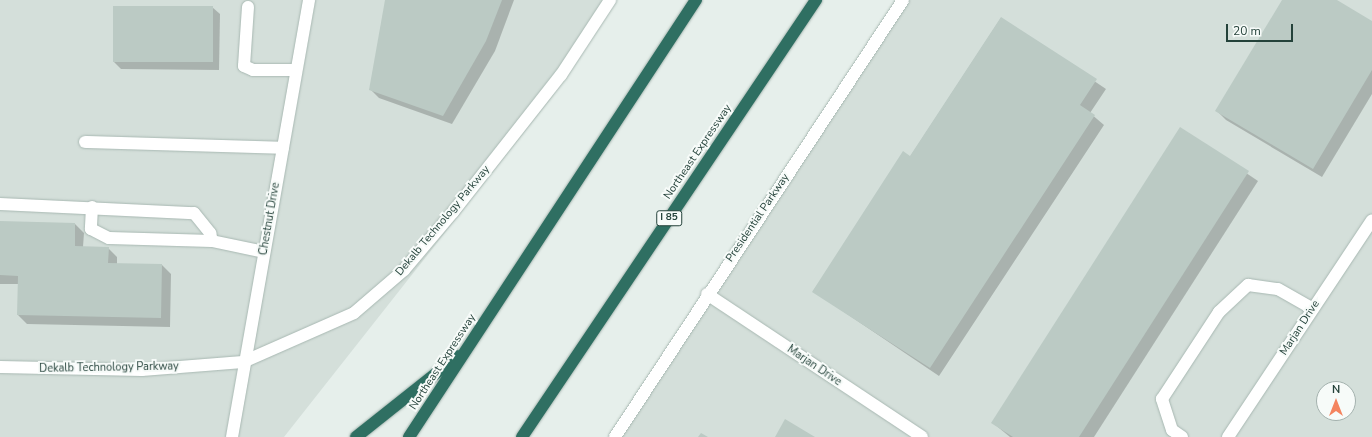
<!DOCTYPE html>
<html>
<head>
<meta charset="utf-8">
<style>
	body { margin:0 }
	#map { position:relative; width:1372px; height:437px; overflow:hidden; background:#e6efeb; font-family:"Nunito Sans",sans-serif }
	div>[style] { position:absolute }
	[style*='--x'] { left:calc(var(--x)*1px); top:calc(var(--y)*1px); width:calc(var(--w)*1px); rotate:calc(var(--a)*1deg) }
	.built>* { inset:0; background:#d4dfda }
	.shadow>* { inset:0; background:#0003 }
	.building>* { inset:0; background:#bbcac4; transform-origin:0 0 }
	.roads { filter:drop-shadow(0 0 1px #a8b8b2) drop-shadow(0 0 1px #a8b8b2) }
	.minor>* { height:12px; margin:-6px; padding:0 6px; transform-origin:6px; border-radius:6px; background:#fff }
	.highway>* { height:12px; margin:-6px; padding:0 6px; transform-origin:6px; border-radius:6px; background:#2f6f62 }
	span { translate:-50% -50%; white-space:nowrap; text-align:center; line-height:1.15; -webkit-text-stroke:4px #f7fbf9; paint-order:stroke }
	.shield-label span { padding:1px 3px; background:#f7fbf9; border:1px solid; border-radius:3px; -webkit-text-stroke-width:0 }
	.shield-label { font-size:10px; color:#24423a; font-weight:700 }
	.street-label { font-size:11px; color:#24423a }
	.north { position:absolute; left:1316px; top:381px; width:40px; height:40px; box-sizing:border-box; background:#f7fbf9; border:1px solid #a3b1ad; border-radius:50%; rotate:0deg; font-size:11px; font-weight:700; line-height:16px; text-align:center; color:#24423a }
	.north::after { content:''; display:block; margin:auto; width:14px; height:18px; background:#f4845f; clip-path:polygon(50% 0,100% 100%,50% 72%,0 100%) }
	.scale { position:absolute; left:1226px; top:24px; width:67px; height:18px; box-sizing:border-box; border:2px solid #24423a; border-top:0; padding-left:5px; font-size:12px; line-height:14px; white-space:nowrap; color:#24423a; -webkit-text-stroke:3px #f7fbf9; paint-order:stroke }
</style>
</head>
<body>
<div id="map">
	<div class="built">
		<div style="clip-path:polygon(0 0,615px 0,552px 97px,284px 437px,0 437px)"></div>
		<div style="clip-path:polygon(evenodd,903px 0,1372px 0,1372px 437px,621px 437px,903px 0,1324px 389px,1348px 389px,1348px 413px,1324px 413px,1324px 389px)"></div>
	</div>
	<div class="shadow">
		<div style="clip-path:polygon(386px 0,514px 0,495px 51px,452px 124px,379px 98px,370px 89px)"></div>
		<div style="clip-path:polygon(1283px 0,1335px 0,1372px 22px,1372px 94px,1322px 177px,1226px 120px,1217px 111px)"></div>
		<div style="clip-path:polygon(212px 7px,220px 14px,219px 70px,121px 69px,114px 62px)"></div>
		<div style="clip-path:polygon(1001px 18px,1106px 89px,1090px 113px,1104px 125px,939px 376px,813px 291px,910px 157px)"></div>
		<div style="clip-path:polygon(1181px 129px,1258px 181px,1094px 437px,1010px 437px,993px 423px)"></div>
		<div style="clip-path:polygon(0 222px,75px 224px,84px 233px,83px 247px,108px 248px,117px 257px,117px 264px,162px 265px,171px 274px,170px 327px,27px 324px,18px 315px,19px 284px,0 284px)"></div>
	</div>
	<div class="building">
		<div style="clip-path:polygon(385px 0,502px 0,486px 41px,443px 116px,369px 90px)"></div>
		<div style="clip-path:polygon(1282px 0,1337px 0,1372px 21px,1372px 70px,1313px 169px,1215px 111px)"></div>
		<div style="left:113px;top:6px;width:100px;height:56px"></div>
		<div style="clip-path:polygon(1001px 17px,1097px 79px,1080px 105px,1095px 115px,930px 368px,812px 292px,903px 151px,910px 156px)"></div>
		<div style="clip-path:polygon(1180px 127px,1249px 171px,1079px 437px,1013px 437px,991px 423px)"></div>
		<div style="clip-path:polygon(0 221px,75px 223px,75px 246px,109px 247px,108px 263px,162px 264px,161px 318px,17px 315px,18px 276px,0 275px)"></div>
		<div style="clip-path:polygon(785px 419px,815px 437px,775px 437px)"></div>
		<div style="clip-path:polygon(701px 433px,708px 437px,698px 437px)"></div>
	</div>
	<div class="roads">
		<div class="minor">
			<div style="--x:248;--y:7;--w:59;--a:93.9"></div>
			<div style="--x:244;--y:66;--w:10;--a:24"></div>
			<div style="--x:253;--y:70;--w:43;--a:0"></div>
			<div style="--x:85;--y:142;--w:198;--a:1.7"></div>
			<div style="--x:0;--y:204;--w:194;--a:2.7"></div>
			<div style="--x:194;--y:213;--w:26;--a:51"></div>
			<div style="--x:210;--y:233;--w:8;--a:76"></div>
			<div style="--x:92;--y:207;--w:22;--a:93"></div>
			<div style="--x:91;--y:229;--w:20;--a:27"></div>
			<div style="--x:109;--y:238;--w:103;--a:1.7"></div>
			<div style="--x:212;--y:241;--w:53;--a:11.9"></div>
			<div style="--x:707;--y:294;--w:258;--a:33.6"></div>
			<div style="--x:0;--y:367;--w:142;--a:1.2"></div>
			<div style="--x:142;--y:370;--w:101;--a:-4.5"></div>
			<div style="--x:243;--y:362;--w:121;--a:-23.8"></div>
			<div style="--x:354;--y:313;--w:66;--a:-40.7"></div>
			<div style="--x:404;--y:270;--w:76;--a:-49.8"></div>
			<div style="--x:453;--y:212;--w:174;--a:-51.8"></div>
			<div style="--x:561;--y:75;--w:90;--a:-56.8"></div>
			<div style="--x:232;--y:437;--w:444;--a:-80"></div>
			<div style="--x:615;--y:437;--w:523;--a:-56.61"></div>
			<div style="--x:1182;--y:437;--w:12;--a:-145"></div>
			<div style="--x:1172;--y:430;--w:33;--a:-108"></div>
			<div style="--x:1162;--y:399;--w:104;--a:-56.8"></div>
			<div style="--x:1219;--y:312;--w:40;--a:-43"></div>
			<div style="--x:1248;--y:285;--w:30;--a:8"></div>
			<div style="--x:1278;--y:289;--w:40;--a:29.7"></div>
			<div style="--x:1228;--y:437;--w:260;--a:-56.4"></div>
		</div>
		<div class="highway">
			<div style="--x:356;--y:437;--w:130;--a:-38.5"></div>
			<div style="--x:409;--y:437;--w:523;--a:-56.71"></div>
			<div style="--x:522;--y:437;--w:527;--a:-56.07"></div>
		</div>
	</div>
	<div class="shield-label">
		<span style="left:669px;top:218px">I 85</span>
	</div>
	<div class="street-label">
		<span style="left:698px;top:152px;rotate:-56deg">Northeast Expressway</span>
		<span style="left:758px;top:218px;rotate:-56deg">Presidential Parkway</span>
		<span style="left:270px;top:219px;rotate:-80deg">Chestnut Drive</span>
		<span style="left:443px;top:221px;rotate:-50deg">Dekalb Technology Parkway</span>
		<span style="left:1300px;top:328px;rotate:-57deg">Marjan Drive</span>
		<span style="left:443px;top:362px;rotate:-57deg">Northeast Expressway</span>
		<span style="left:814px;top:366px;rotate:34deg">Marjan Drive</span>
		<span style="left:109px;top:368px;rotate:-1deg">Dekalb Technology Parkway</span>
	</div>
	<div class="north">N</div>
	<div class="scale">20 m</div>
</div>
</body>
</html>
